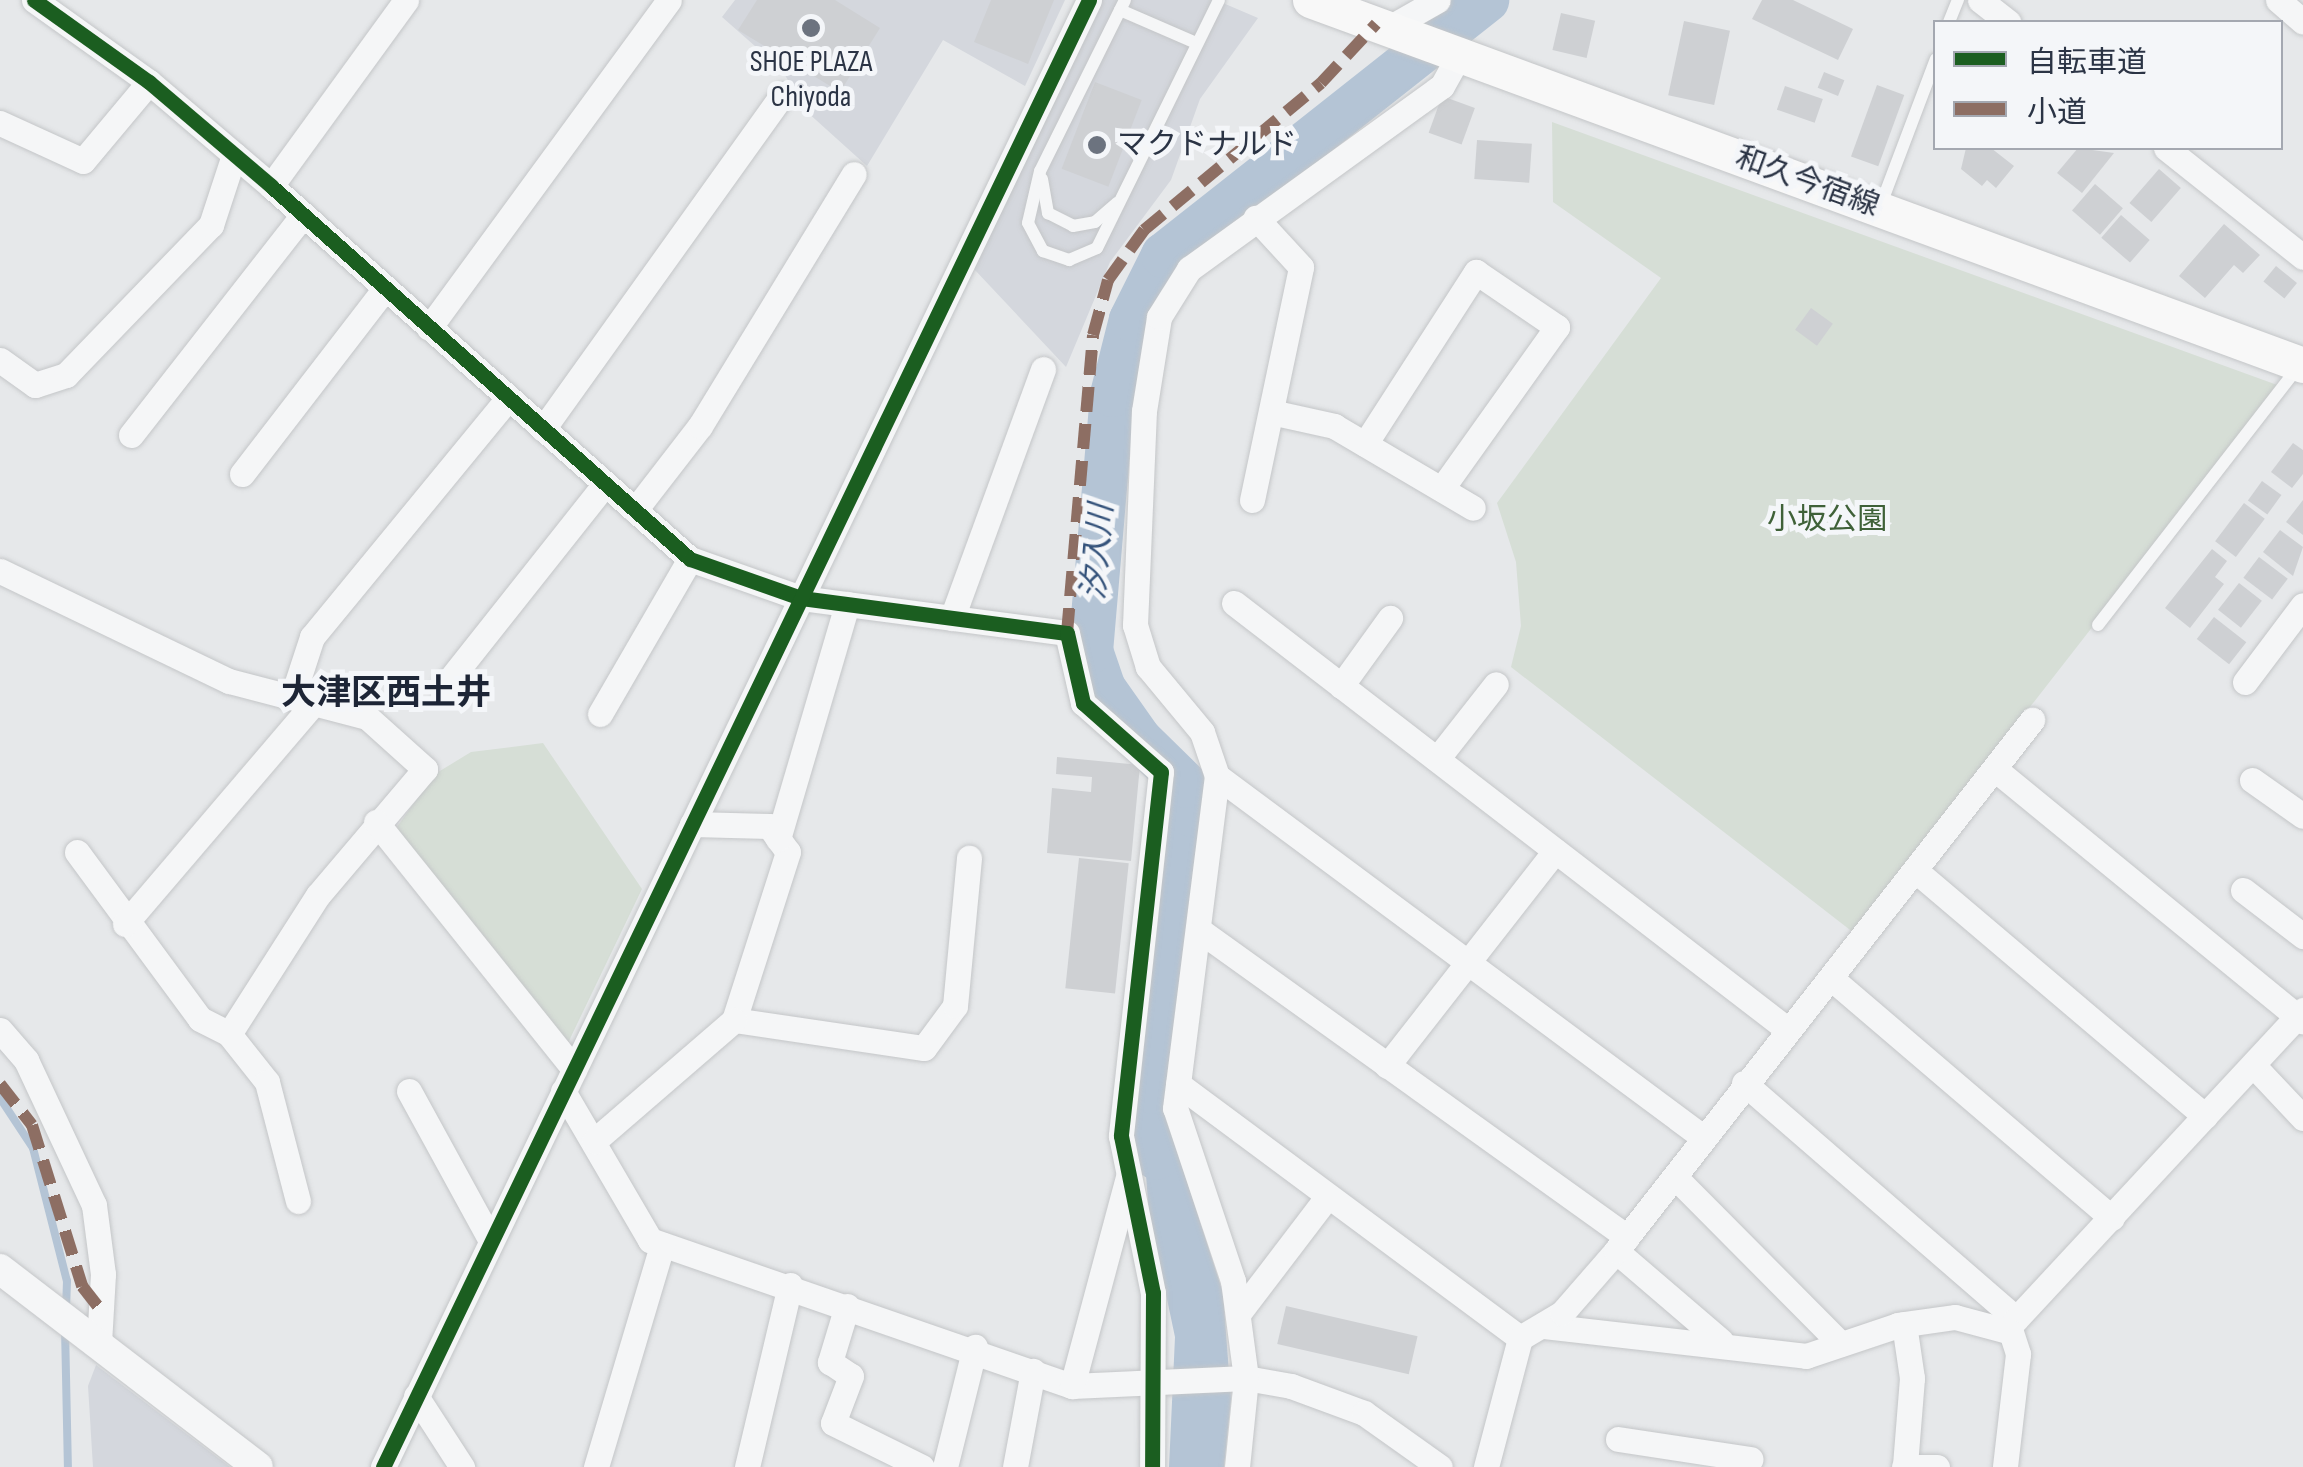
<!DOCTYPE html>
<html>
<head>
<meta charset="utf-8">
<style>
	body { margin:0 }
	#map { position:relative; width:2303px; height:1467px; overflow:hidden; background:#e6e8ea; font-family:"Sofia Sans Condensed","Noto Sans JP",sans-serif }
	div>[style] { position:absolute }
	[style*='--x'] { left:calc(var(--x)*1px); top:calc(var(--y)*1px); width:calc(var(--w)*1px); rotate:calc(var(--a)*1deg) }
	.built>* { inset:0; background:#d4d7dd }
	.green>* { inset:0; background:#d6ded6 }
	.water>* { inset:0; background:#b4c4d5 }
	.stream>* { height:8px; margin:-4px; padding:0 4px; transform-origin:4px; border-radius:4px; background:#b4c4d5 }
	.river>* { height:45px; margin:-22.5px; padding:0 22.5px; transform-origin:22.5px; border-radius:22.5px; background:#b4c4d5 }
	.building>* { inset:0; background:#ced0d3; transform-origin:0 0 }
	.roads { filter:drop-shadow(0 0 2px #c4c6c8) drop-shadow(0 0 2px #c4c6c8) }
	.service>* { height:12px; margin:-6px; padding:0 6px; transform-origin:6px; border-radius:6px; background:#f5f6f7 }
	.minor>* { height:25px; margin:-12.5px; padding:0 12.5px; transform-origin:12.5px; border-radius:12.5px; background:#f5f6f7 }
	.tertiary>* { height:30px; margin:-15px; padding:0 15px; transform-origin:15px; border-radius:15px; background:#f5f6f7 }
	.secondary>* { height:35px; margin:-17.5px; padding:0 17.5px; transform-origin:17.5px; border-radius:17.5px; background:#f8f8f8 }
	.quiet>* { height:12px; margin-top:-6px; transform-origin:0; background:repeating-linear-gradient(90deg,#8d6e63 0 25px,transparent 0 37px) }
	.cycleway>* { height:15px; margin:-7.5px; padding:0 7.5px; transform-origin:7.5px; border-radius:7.5px; background:#1b5e20 }
	.dots>* { width:28px; height:28px; translate:-50% -50%; box-sizing:border-box; border:5px solid #f4f6f9; border-radius:50% }
	span { translate:-50% -50%; white-space:nowrap; text-align:center; line-height:1.15; -webkit-text-stroke:10px #f4f6f9; paint-order:stroke }
	.poi-label { font-size:30px; color:#2b3445 }
	.left { translate:0 -50%; text-align:left }
	.street-label { font-size:30px; color:#2b3445 }
	.park-label { font-size:30px; color:#3f6138 }
	.water-label { font-size:32px; color:#34527a; font-style:italic }
	.quarter-label { font-size:35px; color:#1d2536; font-weight:700 }
	.legend { position:absolute; left:1933px; top:20px; width:350px; height:130px; box-sizing:border-box; background:#f4f6f9; border:2px solid #a4a8b1; margin:0; padding:12px 18px; list-style:none; font-size:30px; color:#2b3445 }
	.legend li { display:flex; align-items:center; gap:20px; height:50px }
	.legend b { width:50px; border:2px solid #a4a8b1 }
</style>
</head>
<body>
<div id="map">
	<div class="built">
		<div style="clip-path:polygon(735px 0,1065px 0,1025px 86px,943px 40px,867px 166px,806px 111px,782px 70px,722px 17px)"></div>
		<div style="clip-path:polygon(1102px 0,1216px 0,1258px 18px,1200px 99px,1171px 180px,1110px 262px,1066px 367px,974px 269px)"></div>
		<div style="clip-path:polygon(96px 1365px,230px 1467px,93px 1467px,88px 1386px)"></div>
	</div>
	<div class="green">
		<div style="clip-path:polygon(1552px 122px,2280px 386px,1854px 933px,1511px 667px,1521px 626px,1516px 562px,1497px 503px,1661px 278px,1553px 202px)"></div>
		<div style="clip-path:polygon(543px 743px,642px 889px,568px 1043px,394px 831px,435px 774px,471px 752px)"></div>
	</div>
	<div class="water">
		<div style="clip-path:polygon(1179px 1016px,1167px 1119px,1223px 1293px,1231px 1399px,1224px 1467px,1169px 1467px,1175px 1337px,1149px 1214px,1142px 1125px)"></div>
	</div>
	<div class="stream">
		<div style="--x:0;--y:1098;--w:60;--a:56.6"></div>
		<div style="--x:33;--y:1148;--w:137;--a:75.7"></div>
		<div style="--x:67;--y:1281;--w:28;--a:92"></div>
		<div style="--x:65;--y:1328;--w:139;--a:88.8"></div>
	</div>
	<div class="river">
		<div style="--x:1156;--y:1157;--w:66;--a:-94.3"></div>
		<div style="--x:1151;--y:1091;--w:280;--a:-81.8"></div>
		<div style="--x:1191;--y:814;--w:29;--a:-100"></div>
		<div style="--x:1186;--y:785;--w:66;--a:-135.6"></div>
		<div style="--x:1139;--y:739;--w:62;--a:-125.2"></div>
		<div style="--x:1103;--y:688;--w:39;--a:-109"></div>
		<div style="--x:1090;--y:651;--w:258;--a:-85.1"></div>
		<div style="--x:1112;--y:394;--w:77;--a:-75.8"></div>
		<div style="--x:1131;--y:319;--w:72;--a:-63.4"></div>
		<div style="--x:1163;--y:255;--w:412;--a:-38.3"></div>
	</div>
	<div class="building">
		<div style="clip-path:polygon(757px 0,835px 0,880px 28px,840px 92px,738px 30px)"></div>
		<div style="clip-path:polygon(991px 0,1054px 0,1028px 64px,974px 42px)"></div>
		<div style="clip-path:polygon(1762px 0,1793px 0,1853px 29px,1838px 60px,1752px 19px)"></div>
		<div style="left:1561px;top:13px;width:35px;height:38px;rotate:13deg"></div>
		<div style="left:1684px;top:21px;width:47px;height:76px;rotate:12deg"></div>
		<div style="left:1824px;top:72px;width:22px;height:17px;rotate:22deg"></div>
		<div style="left:1095px;top:82px;width:50px;height:93px;rotate:21deg"></div>
		<div style="left:1877px;top:85px;width:29px;height:76px;rotate:20deg"></div>
		<div style="left:1785px;top:86px;width:40px;height:25px;rotate:19deg"></div>
		<div style="left:1442px;top:96px;width:35px;height:39px;rotate:20deg"></div>
		<div style="left:1477px;top:140px;width:55px;height:39px;rotate:4deg"></div>
		<div style="clip-path:polygon(1966px 148px,1991px 148px,2014px 166px,1996px 188px,1987px 180px,1982px 186px,1961px 169px)"></div>
		<div style="clip-path:polygon(2078px 148px,2114px 153px,2082px 193px,2057px 173px)"></div>
		<div style="left:2159px;top:169px;width:29px;height:45px;rotate:41deg"></div>
		<div style="left:2095px;top:184px;width:37px;height:35px;rotate:41deg"></div>
		<div style="left:2121px;top:215px;width:38px;height:30px;rotate:41deg"></div>
		<div style="clip-path:polygon(2224px 224px,2260px 255px,2243px 273px,2234px 265px,2205px 298px,2179px 276px)"></div>
		<div style="left:2276px;top:266px;width:27px;height:20px;rotate:39deg"></div>
		<div style="left:1811px;top:308px;width:27px;height:27px;rotate:36deg"></div>
		<div style="clip-path:polygon(2293px 443px,2303px 450px,2303px 474px,2292px 488px,2271px 472px)"></div>
		<div style="left:2262px;top:481px;width:24px;height:24px;rotate:36deg"></div>
		<div style="clip-path:polygon(2303px 500px,2303px 535px,2286px 522px)"></div>
		<div style="left:2244px;top:503px;width:26px;height:48px;rotate:37deg"></div>
		<div style="clip-path:polygon(2280px 530px,2303px 547px,2293px 576px,2263px 552px)"></div>
		<div style="clip-path:polygon(2212px 549px,2227px 561px,2215px 577px,2224px 584px,2190px 628px,2165px 608px)"></div>
		<div style="left:2259px;top:557px;width:36px;height:26px;rotate:37deg"></div>
		<div style="left:2239px;top:583px;width:29px;height:34px;rotate:38deg"></div>
		<div style="left:2214px;top:617px;width:41px;height:28px;rotate:38deg"></div>
		<div style="clip-path:polygon(1057px 757px,1140px 765px,1131px 861px,1047px 853px,1052px 788px,1091px 792px,1092px 777px,1056px 774px)"></div>
		<div style="left:1079px;top:858px;width:50px;height:131px;rotate:6deg"></div>
		<div style="left:1286px;top:1306px;width:135px;height:39px;rotate:13deg"></div>
	</div>
	<div class="roads">
		<div class="service">
			<div style="--x:1125;--y:0;--w:191;--a:116.4"></div>
			<div style="--x:1040;--y:171;--w:53;--a:103"></div>
			<div style="--x:1028;--y:223;--w:32;--a:62"></div>
			<div style="--x:1043;--y:251;--w:28;--a:19"></div>
			<div style="--x:1069;--y:260;--w:30;--a:-23"></div>
			<div style="--x:1097;--y:248;--w:276;--a:-63.8"></div>
			<div style="--x:1120;--y:10;--w:83;--a:23.5"></div>
			<div style="--x:1949;--y:22;--w:24;--a:-68"></div>
			<div style="--x:1042;--y:179;--w:35;--a:80"></div>
			<div style="--x:1048;--y:213;--w:28;--a:27"></div>
			<div style="--x:1073;--y:226;--w:22;--a:-10"></div>
			<div style="--x:1095;--y:222;--w:29;--a:-41"></div>
			<div style="--x:1880;--y:207;--w:158;--a:-69.3"></div>
			<div style="--x:2098;--y:625;--w:328;--a:-52.2"></div>
		</div>
		<div class="minor">
			<div style="--x:34;--y:0;--w:141;--a:35.5"></div>
			<div style="--x:149;--y:82;--w:160;--a:40.4"></div>
			<div style="--x:271;--y:186;--w:561;--a:41.68"></div>
			<div style="--x:690;--y:559;--w:118;--a:19.4"></div>
			<div style="--x:801;--y:598;--w:268;--a:7.5"></div>
			<div style="--x:1067;--y:633;--w:72;--a:77.1"></div>
			<div style="--x:1083;--y:703;--w:104;--a:41.5"></div>
			<div style="--x:1161;--y:772;--w:366;--a:96.3"></div>
			<div style="--x:1121;--y:1136;--w:160;--a:78.5"></div>
			<div style="--x:1153;--y:1293;--w:174;--a:90.3"></div>
			<div style="--x:1980;--y:0;--w:36;--a:38"></div>
			<div style="--x:2278;--y:0;--w:33;--a:41"></div>
			<div style="--x:1389;--y:28;--w:56;--a:-29.7"></div>
			<div style="--x:0;--y:123;--w:91;--a:24.6"></div>
			<div style="--x:83;--y:161;--w:103;--a:-50.1"></div>
			<div style="--x:2166;--y:148;--w:175;--a:38.5"></div>
			<div style="--x:271;--y:186;--w:230;--a:-54"></div>
			<div style="--x:429;--y:328;--w:406;--a:-53.8"></div>
			<div style="--x:0;--y:360;--w:43;--a:35.5"></div>
			<div style="--x:35;--y:385;--w:33;--a:-18"></div>
			<div style="--x:66;--y:375;--w:209;--a:-46"></div>
			<div style="--x:211;--y:225;--w:74;--a:-71.8"></div>
			<div style="--x:1271;--y:412;--w:65;--a:12.5"></div>
			<div style="--x:1334;--y:426;--w:161;--a:30.5"></div>
			<div style="--x:543;--y:429;--w:411;--a:-54.4"></div>
			<div style="--x:131;--y:435;--w:278;--a:-52"></div>
			<div style="--x:1365;--y:444;--w:205;--a:-57.2"></div>
			<div style="--x:1476;--y:272;--w:98;--a:34.2"></div>
			<div style="--x:1557;--y:327;--w:198;--a:125.5"></div>
			<div style="--x:242;--y:474;--w:235;--a:-52.4"></div>
			<div style="--x:1252;--y:500;--w:238;--a:-78.1"></div>
			<div style="--x:1301;--y:267;--w:67;--a:-132.6"></div>
			<div style="--x:635;--y:510;--w:106;--a:-52.3"></div>
			<div style="--x:700;--y:426;--w:295;--a:-58.6"></div>
			<div style="--x:0;--y:571;--w:254;--a:25.7"></div>
			<div style="--x:229;--y:681;--w:143;--a:14.6"></div>
			<div style="--x:367;--y:717;--w:78;--a:41.9"></div>
			<div style="--x:425;--y:769;--w:165;--a:130.3"></div>
			<div style="--x:318;--y:895;--w:165;--a:122.6"></div>
			<div style="--x:1234;--y:603;--w:699;--a:37.62"></div>
			<div style="--x:952;--y:618;--w:265;--a:-69.9"></div>
			<div style="--x:2245;--y:682;--w:96;--a:-53"></div>
			<div style="--x:1341;--y:686;--w:84;--a:-54.2"></div>
			<div style="--x:444;--y:687;--w:259;--a:-51.6"></div>
			<div style="--x:293;--y:695;--w:61;--a:-71.9"></div>
			<div style="--x:312;--y:637;--w:306;--a:-50.6"></div>
			<div style="--x:600;--y:714;--w:179;--a:-59.9"></div>
			<div style="--x:1437;--y:759;--w:95;--a:-51.8"></div>
			<div style="--x:1996;--y:770;--w:397;--a:39.3"></div>
			<div style="--x:1217;--y:776;--w:607;--a:36.62"></div>
			<div style="--x:2252;--y:780;--w:62;--a:35.2"></div>
			<div style="--x:376;--y:822;--w:317;--a:51.3"></div>
			<div style="--x:692;--y:824;--w:77;--a:1.5"></div>
			<div style="--x:769;--y:826;--w:32;--a:54"></div>
			<div style="--x:788;--y:852;--w:176;--a:107.8"></div>
			<div style="--x:734;--y:1020;--w:192;--a:8.4"></div>
			<div style="--x:924;--y:1048;--w:52;--a:-53.6"></div>
			<div style="--x:955;--y:1006;--w:149;--a:-84.6"></div>
			<div style="--x:778;--y:839;--w:245;--a:-73.6"></div>
			<div style="--x:77;--y:852;--w:207;--a:53.6"></div>
			<div style="--x:200;--y:1019;--w:33;--a:27"></div>
			<div style="--x:229;--y:1034;--w:61;--a:51.6"></div>
			<div style="--x:267;--y:1082;--w:123;--a:75.4"></div>
			<div style="--x:1916;--y:871;--w:379;--a:40.3"></div>
			<div style="--x:2243;--y:890;--w:76;--a:37.5"></div>
			<div style="--x:125;--y:924;--w:297;--a:-49.5"></div>
			<div style="--x:1199;--y:930;--w:527;--a:35.65"></div>
			<div style="--x:1832;--y:979;--w:368;--a:40.5"></div>
			<div style="--x:0;--y:1030;--w:40;--a:49"></div>
			<div style="--x:26;--y:1060;--w:160;--a:64.9"></div>
			<div style="--x:94;--y:1205;--w:70;--a:82.6"></div>
			<div style="--x:103;--y:1274;--w:69;--a:93.3"></div>
			<div style="--x:2253;--y:1065;--w:73;--a:46.7"></div>
			<div style="--x:1387;--y:1066;--w:273;--a:-52"></div>
			<div style="--x:1744;--y:1083;--w:360;--a:40.9"></div>
			<div style="--x:2016;--y:1319;--w:422;--a:-47.1"></div>
			<div style="--x:1178;--y:1084;--w:426;--a:36.6"></div>
			<div style="--x:409;--y:1091;--w:171;--a:61.3"></div>
			<div style="--x:563;--y:1091;--w:173;--a:59.7"></div>
			<div style="--x:650;--y:1240;--w:447;--a:19.1"></div>
			<div style="--x:1072;--y:1386;--w:174;--a:-2.6"></div>
			<div style="--x:1246;--y:1378;--w:46;--a:10.1"></div>
			<div style="--x:1291;--y:1386;--w:78;--a:20.3"></div>
			<div style="--x:1364;--y:1413;--w:93;--a:35.4"></div>
			<div style="--x:594;--y:1141;--w:185;--a:-40.8"></div>
			<div style="--x:1675;--y:1177;--w:235;--a:45.2"></div>
			<div style="--x:1616;--y:1251;--w:138;--a:40.6"></div>
			<div style="--x:847;--y:1306;--w:59;--a:106.9"></div>
			<div style="--x:830;--y:1362;--w:25;--a:34"></div>
			<div style="--x:851;--y:1376;--w:50;--a:111"></div>
			<div style="--x:833;--y:1423;--w:99;--a:26.3"></div>
			<div style="--x:1238;--y:1314;--w:148;--a:-52.7"></div>
			<div style="--x:1904;--y:1324;--w:55;--a:81.6"></div>
			<div style="--x:1912;--y:1378;--w:87;--a:94.6"></div>
			<div style="--x:1544;--y:1326;--w:264;--a:6.5"></div>
			<div style="--x:1806;--y:1356;--w:97;--a:-18.6"></div>
			<div style="--x:1898;--y:1325;--w:58;--a:-8"></div>
			<div style="--x:1955;--y:1317;--w:58;--a:15"></div>
			<div style="--x:2011;--y:1332;--w:23;--a:72"></div>
			<div style="--x:2018;--y:1354;--w:114;--a:96.6"></div>
			<div style="--x:1072;--y:1386;--w:216;--a:-75"></div>
			<div style="--x:416;--y:1396;--w:85;--a:57.1"></div>
			<div style="--x:1618;--y:1439;--w:134;--a:8.6"></div>
			<div style="--x:383;--y:1467;--w:1628;--a:-64.3"></div>
			<div style="--x:596;--y:1467;--w:232;--a:-73.4"></div>
			<div style="--x:747;--y:1467;--w:187;--a:-76.7"></div>
			<div style="--x:945;--y:1467;--w:124;--a:-76"></div>
			<div style="--x:1015;--y:1467;--w:98;--a:-79.4"></div>
			<div style="--x:1237;--y:1467;--w:89;--a:-84.2"></div>
			<div style="--x:1246;--y:1378;--w:98;--a:-97.6"></div>
			<div style="--x:1233;--y:1281;--w:182;--a:-108.5"></div>
			<div style="--x:1175;--y:1108;--w:335;--a:-82.8"></div>
			<div style="--x:1217;--y:776;--w:46;--a:-108.8"></div>
			<div style="--x:1202;--y:732;--w:85;--a:-129.7"></div>
			<div style="--x:1148;--y:667;--w:44;--a:-107.2"></div>
			<div style="--x:1135;--y:625;--w:214;--a:-87.6"></div>
			<div style="--x:1144;--y:411;--w:95;--a:-80.9"></div>
			<div style="--x:1159;--y:317;--w:57;--a:-58"></div>
			<div style="--x:1189;--y:269;--w:312;--a:-35.9"></div>
			<div style="--x:1442;--y:86;--w:35;--a:-61"></div>
			<div style="--x:1486;--y:1467;--w:133;--a:-75.2"></div>
			<div style="--x:1520;--y:1338;--w:49;--a:-30.8"></div>
			<div style="--x:1562;--y:1313;--w:82;--a:-48.9"></div>
			<div style="--x:1616;--y:1251;--w:675;--a:-51.92"></div>
			<div style="--x:1904;--y:1467;--w:33;--a:0"></div>
		</div>
		<div class="tertiary">
			<div style="--x:0;--y:1269;--w:325;--a:37.5"></div>
		</div>
		<div class="secondary">
			<div style="--x:1310;--y:0;--w:1058;--a:20.18"></div>
		</div>
	</div>
	<div class="quiet">
		<div style="--x:1067;--y:633;--w:299;--a:-85"></div>
		<div style="--x:1093;--y:335;--w:57;--a:-74.7"></div>
		<div style="--x:1108;--y:280;--w:62;--a:-54.2"></div>
		<div style="--x:1144;--y:230;--w:230;--a:-39.7"></div>
		<div style="--x:1321;--y:83;--w:81;--a:-47"></div>
		<div style="--x:0;--y:1084;--w:52;--a:52"></div>
		<div style="--x:32;--y:1125;--w:169;--a:72.7"></div>
		<div style="--x:82;--y:1286;--w:33;--a:52"></div>
	</div>
	<div class="cycleway">
		<div style="--x:34;--y:0;--w:141;--a:35.5"></div>
		<div style="--x:149;--y:82;--w:160;--a:40.4"></div>
		<div style="--x:271;--y:186;--w:561;--a:41.68"></div>
		<div style="--x:690;--y:559;--w:118;--a:19.4"></div>
		<div style="--x:801;--y:598;--w:268;--a:7.5"></div>
		<div style="--x:1067;--y:633;--w:72;--a:77.1"></div>
		<div style="--x:1083;--y:703;--w:104;--a:41.5"></div>
		<div style="--x:1161;--y:772;--w:366;--a:96.3"></div>
		<div style="--x:1121;--y:1136;--w:160;--a:78.5"></div>
		<div style="--x:1153;--y:1293;--w:174;--a:90.3"></div>
		<div style="--x:383;--y:1467;--w:1628;--a:-64.3"></div>
	</div>
	<div class="dots">
		<div style="left:811px;top:28px;background:#6c737f"></div>
		<div style="left:1097px;top:145px;background:#6c737f"></div>
	</div>
	<div class="poi-label">
		<span style="left:811px;top:79px">SHOE PLAZA<br>Chiyoda</span>
		<span class="left" style="left:1117px;top:145px">マクドナルド</span>
	</div>
	<div class="street-label">
		<span style="left:1807px;top:182px;rotate:20deg">和久今宿線</span>
	</div>
	<div class="park-label">
		<span style="left:1827px;top:520px">小坂公園</span>
	</div>
	<div class="water-label">
		<span style="left:1099px;top:552px;rotate:-85deg">汐入川</span>
	</div>
	<div class="quarter-label">
		<span style="left:386px;top:694px">大津区西土井</span>
	</div>
	<ul class="legend">
	<li><b style="height:12px;background:#1b5e20"></b>自転車道</li>
	<li><b style="height:12px;background:#8d6e63"></b>小道</li>
	</ul>
</div>
</body>
</html>
